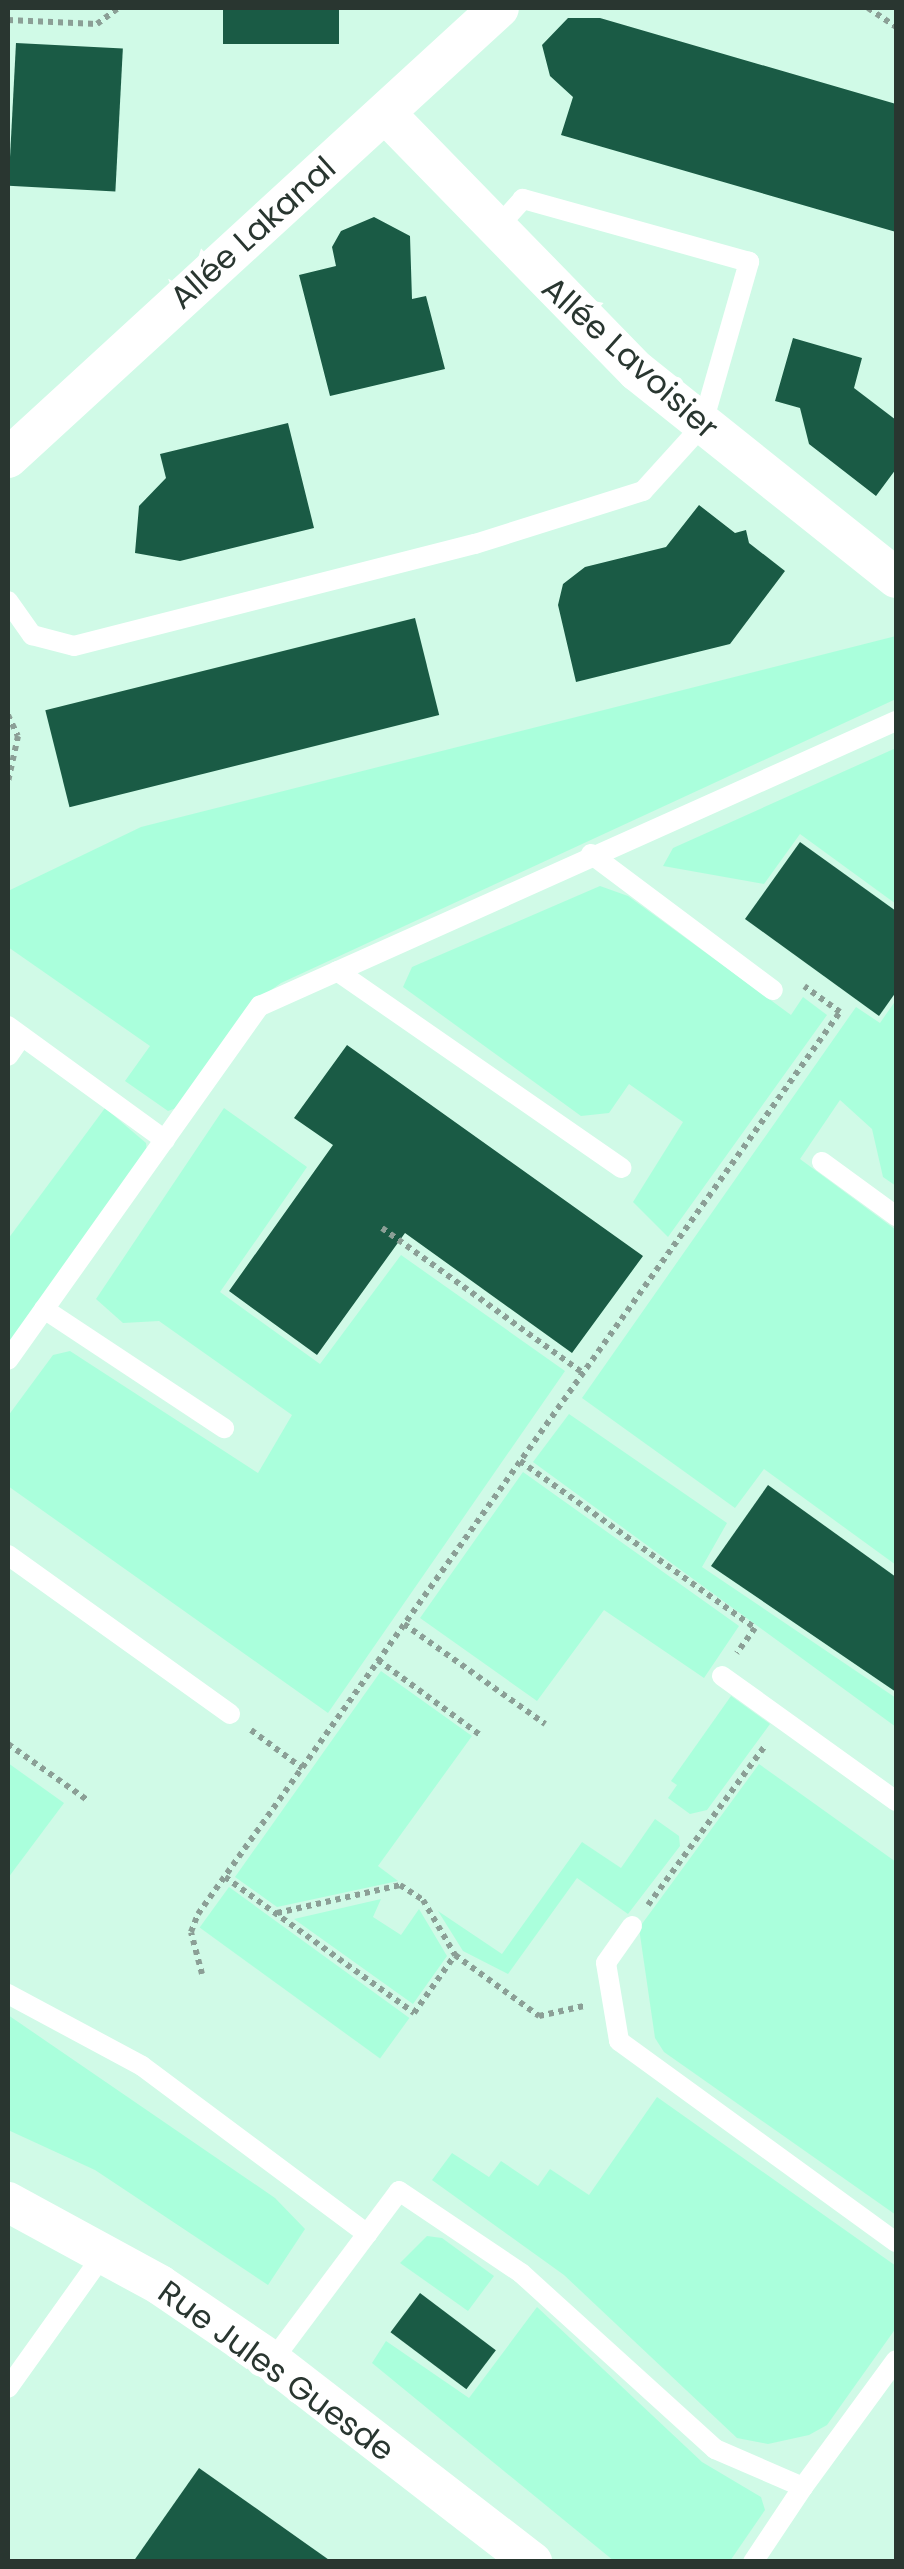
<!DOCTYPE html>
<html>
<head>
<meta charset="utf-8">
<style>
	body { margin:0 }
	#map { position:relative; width:904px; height:2569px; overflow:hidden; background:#e5fff3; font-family:Poppins,sans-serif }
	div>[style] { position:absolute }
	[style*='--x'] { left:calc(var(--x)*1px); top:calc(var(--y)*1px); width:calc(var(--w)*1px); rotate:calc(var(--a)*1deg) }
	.built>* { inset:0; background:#d0fae7; transform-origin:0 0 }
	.green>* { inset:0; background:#aaffdc; transform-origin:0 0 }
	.building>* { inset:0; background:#1a5b45; transform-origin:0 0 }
	.path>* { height:6px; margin-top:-3px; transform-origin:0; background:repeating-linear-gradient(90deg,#8b9f96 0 5px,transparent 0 10px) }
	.service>* { height:20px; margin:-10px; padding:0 10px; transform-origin:10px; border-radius:10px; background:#fff }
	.minor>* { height:40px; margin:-20px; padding:0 20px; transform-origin:20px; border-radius:20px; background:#fff }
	span { translate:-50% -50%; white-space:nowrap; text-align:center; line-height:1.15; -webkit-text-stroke:10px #fff; paint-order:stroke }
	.street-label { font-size:32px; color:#293630 }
	.frame { position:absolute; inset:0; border:10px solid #293630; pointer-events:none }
</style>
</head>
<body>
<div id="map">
	<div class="built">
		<div style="left:8px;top:8px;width:888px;height:2553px"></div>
	</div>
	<div class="green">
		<div style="clip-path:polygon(896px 636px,896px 699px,281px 983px,254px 1002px,179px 1107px,168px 1111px,125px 1081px,150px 1046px,8px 947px,8px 891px,141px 827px)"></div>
		<div style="clip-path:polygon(896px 748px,896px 904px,800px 834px,764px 884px,663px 866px,673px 848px)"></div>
		<div style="clip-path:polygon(600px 886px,628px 896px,791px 1015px,803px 997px,827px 1015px,668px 1237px,633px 1202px,683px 1122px,629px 1084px,609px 1113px,581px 1116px,403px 987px,412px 967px)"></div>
		<div style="clip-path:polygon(896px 1000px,896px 1186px,883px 1177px,872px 1129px,840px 1100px,800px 1159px,896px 1230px,896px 1565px,764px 1469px,735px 1508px,582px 1398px,856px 1007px,880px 1023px)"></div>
		<div style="clip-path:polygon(105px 1108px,146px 1143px,147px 1152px,8px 1346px,8px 1239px)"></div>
		<div style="clip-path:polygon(224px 1108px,307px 1167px,220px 1292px,320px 1364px,401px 1255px,565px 1371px,328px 1713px,8px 1486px,8px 1416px,53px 1355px,70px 1351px,258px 1473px,292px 1415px,159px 1321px,123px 1323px,96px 1299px)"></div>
		<div style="clip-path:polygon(569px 1414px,727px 1523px,702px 1567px,896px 1698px,896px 1727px,533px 1462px)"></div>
		<div style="clip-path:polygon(523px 1472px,739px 1626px,704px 1678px,604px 1610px,537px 1701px,420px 1618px)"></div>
		<div style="clip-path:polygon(381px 1671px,472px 1736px,378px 1866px,398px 1881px,277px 1907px,235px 1877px)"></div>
		<div style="clip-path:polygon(731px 1696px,770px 1724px,707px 1810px,690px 1814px,668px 1798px,677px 1785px,671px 1781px)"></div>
		<div style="clip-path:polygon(8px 1763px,64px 1803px,8px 1878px)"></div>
		<div style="clip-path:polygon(759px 1764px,896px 1862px,896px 2215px,664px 2052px,655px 2038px,639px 1928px)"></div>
		<div style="clip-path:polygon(655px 1819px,679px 1836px,680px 1846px,628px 1914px,577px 1878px,508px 1974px,463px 1951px,438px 1911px,502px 1954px,582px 1842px,621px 1868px)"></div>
		<div style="left:229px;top:1887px;width:223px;height:50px;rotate:36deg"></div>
		<div style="clip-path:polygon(381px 1899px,373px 1917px,401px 1935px,419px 1909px,447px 1956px,413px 2004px,294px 1919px)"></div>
		<div style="clip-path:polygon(8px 2015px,275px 2198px,305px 2229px,268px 2285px,95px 2170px,8px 2130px)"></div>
		<div style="clip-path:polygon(657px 2097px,896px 2266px,896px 2328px,827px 2425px,809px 2435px,768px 2444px,737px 2438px,564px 2275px,432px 2180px,452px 2153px,489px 2177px,501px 2161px,538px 2186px,550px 2169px,589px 2195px)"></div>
		<div style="clip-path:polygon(427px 2236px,442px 2238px,494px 2276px,468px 2311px,400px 2263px)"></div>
		<div style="clip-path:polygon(537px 2307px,702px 2462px,761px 2497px,765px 2510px,730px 2561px,614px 2561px,372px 2363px,386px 2341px,469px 2398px)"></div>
	</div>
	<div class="building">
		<div style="left:223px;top:8px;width:116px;height:36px"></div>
		<div style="clip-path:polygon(568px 18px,600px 18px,896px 104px,896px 232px,561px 135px,573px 97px,550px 76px,542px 45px)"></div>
		<div style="left:16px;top:43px;width:107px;height:143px;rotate:3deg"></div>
		<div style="clip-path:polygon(374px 217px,410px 236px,412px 299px,426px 296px,445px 369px,330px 396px,299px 275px,336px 266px,332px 247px,341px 231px)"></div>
		<div style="clip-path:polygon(793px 338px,862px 358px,854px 388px,896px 420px,896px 469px,876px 496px,809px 444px,800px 408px,775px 401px)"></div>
		<div style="clip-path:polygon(288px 423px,314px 528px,180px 561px,135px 553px,139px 506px,166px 478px,160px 454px)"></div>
		<div style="clip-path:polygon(699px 505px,735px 533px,746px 530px,749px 543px,785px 571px,730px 644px,576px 682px,558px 605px,563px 584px,585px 567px,666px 547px)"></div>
		<div style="left:415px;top:618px;width:100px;height:381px;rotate:76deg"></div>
		<div style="clip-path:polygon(800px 842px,896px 911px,896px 992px,879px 1016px,745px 919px)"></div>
		<div style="clip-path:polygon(347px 1045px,643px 1256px,572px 1353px,405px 1233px,317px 1355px,229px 1291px,333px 1145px,294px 1118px)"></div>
		<div style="clip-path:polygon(768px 1485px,896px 1577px,896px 1692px,711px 1566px)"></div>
		<div style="left:420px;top:2293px;width:95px;height:49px;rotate:37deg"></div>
		<div style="clip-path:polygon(199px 2468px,332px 2562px,133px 2562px)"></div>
	</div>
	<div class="path">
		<div style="--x:868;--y:8;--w:34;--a:34"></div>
		<div style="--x:8;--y:20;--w:89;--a:2.6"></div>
		<div style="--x:97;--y:24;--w:26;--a:-37"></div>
		<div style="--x:8;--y:715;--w:23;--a:65"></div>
		<div style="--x:18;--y:736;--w:47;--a:102.3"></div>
		<div style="--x:382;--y:1228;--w:248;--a:35.8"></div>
		<div style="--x:520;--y:1461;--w:288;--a:35.4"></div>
		<div style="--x:755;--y:1628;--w:31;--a:126"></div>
		<div style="--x:404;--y:1624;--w:173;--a:35.3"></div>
		<div style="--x:378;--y:1660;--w:127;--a:36.3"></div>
		<div style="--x:251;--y:1730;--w:64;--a:36.7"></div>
		<div style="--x:8;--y:1744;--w:97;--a:35.3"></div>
		<div style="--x:225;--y:1877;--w:233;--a:35.7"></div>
		<div style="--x:414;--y:2013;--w:71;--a:-54.7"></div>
		<div style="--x:455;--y:1955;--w:104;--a:36"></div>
		<div style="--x:539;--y:2016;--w:46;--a:-12.5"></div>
		<div style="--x:648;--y:1905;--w:197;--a:-53.7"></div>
		<div style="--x:277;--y:1913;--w:126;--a:-12.8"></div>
		<div style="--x:400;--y:1885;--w:27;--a:33"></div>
		<div style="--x:423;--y:1900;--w:64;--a:59.8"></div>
		<div style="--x:202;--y:1974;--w:43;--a:-104.7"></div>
		<div style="--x:191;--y:1932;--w:19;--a:-69"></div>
		<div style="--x:198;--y:1914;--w:1107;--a:-54.56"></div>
		<div style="--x:840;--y:1012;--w:44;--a:-144.2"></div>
	</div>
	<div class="service">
		<div style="--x:8;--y:601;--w:42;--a:54.8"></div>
		<div style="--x:32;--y:635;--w:43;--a:14.7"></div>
		<div style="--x:74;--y:646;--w:414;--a:-14.3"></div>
		<div style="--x:475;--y:544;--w:176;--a:-17.5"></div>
		<div style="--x:643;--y:491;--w:88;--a:-47.8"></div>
		<div style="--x:702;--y:426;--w:171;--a:-74"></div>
		<div style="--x:749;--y:262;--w:235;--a:-164.4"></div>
		<div style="--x:523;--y:199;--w:40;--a:132"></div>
		<div style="--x:591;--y:854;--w:227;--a:36.8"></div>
		<div style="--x:337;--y:971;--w:346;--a:34.7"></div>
		<div style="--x:8;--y:1026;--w:194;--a:36"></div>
		<div style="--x:8;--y:1056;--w:24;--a:-55"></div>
		<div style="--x:822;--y:1162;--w:92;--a:36.1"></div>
		<div style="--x:44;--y:1309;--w:216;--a:33.5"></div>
		<div style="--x:8;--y:1360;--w:435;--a:-54.6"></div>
		<div style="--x:260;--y:1006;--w:697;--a:-24.14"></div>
		<div style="--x:8;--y:1555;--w:273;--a:35.6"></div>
		<div style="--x:722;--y:1676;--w:214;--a:35.7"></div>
		<div style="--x:632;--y:1926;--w:45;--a:125.1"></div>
		<div style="--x:606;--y:1963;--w:79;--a:80.5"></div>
		<div style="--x:619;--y:2041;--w:342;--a:36"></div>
		<div style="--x:8;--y:1994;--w:152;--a:28.2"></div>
		<div style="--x:142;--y:2066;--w:281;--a:36.7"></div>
		<div style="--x:272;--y:2361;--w:212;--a:-53.2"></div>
		<div style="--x:399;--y:2191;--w:147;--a:33.9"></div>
		<div style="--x:521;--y:2273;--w:262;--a:42.2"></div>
		<div style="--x:715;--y:2449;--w:96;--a:23.4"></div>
		<div style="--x:803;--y:2487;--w:157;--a:-53.8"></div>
		<div style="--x:8;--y:2388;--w:167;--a:-54.5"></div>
		<div style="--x:753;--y:2562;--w:90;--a:-56.3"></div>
	</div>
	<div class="minor">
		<div style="--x:385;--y:113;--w:361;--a:45.7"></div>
		<div style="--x:637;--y:371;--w:332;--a:38.6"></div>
		<div style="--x:8;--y:458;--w:666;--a:-42.51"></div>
		<div style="--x:8;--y:2202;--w:173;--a:28.6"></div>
		<div style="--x:160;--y:2285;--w:135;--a:34.2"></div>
		<div style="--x:272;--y:2361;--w:329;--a:37.7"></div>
	</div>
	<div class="street-label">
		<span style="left:253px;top:233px;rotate:-42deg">Allée Lakanal</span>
		<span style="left:630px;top:358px;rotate:42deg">Allée Lavoisier</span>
		<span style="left:276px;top:2371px;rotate:36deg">Rue Jules Guesde</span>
	</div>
	<div class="frame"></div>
</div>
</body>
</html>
